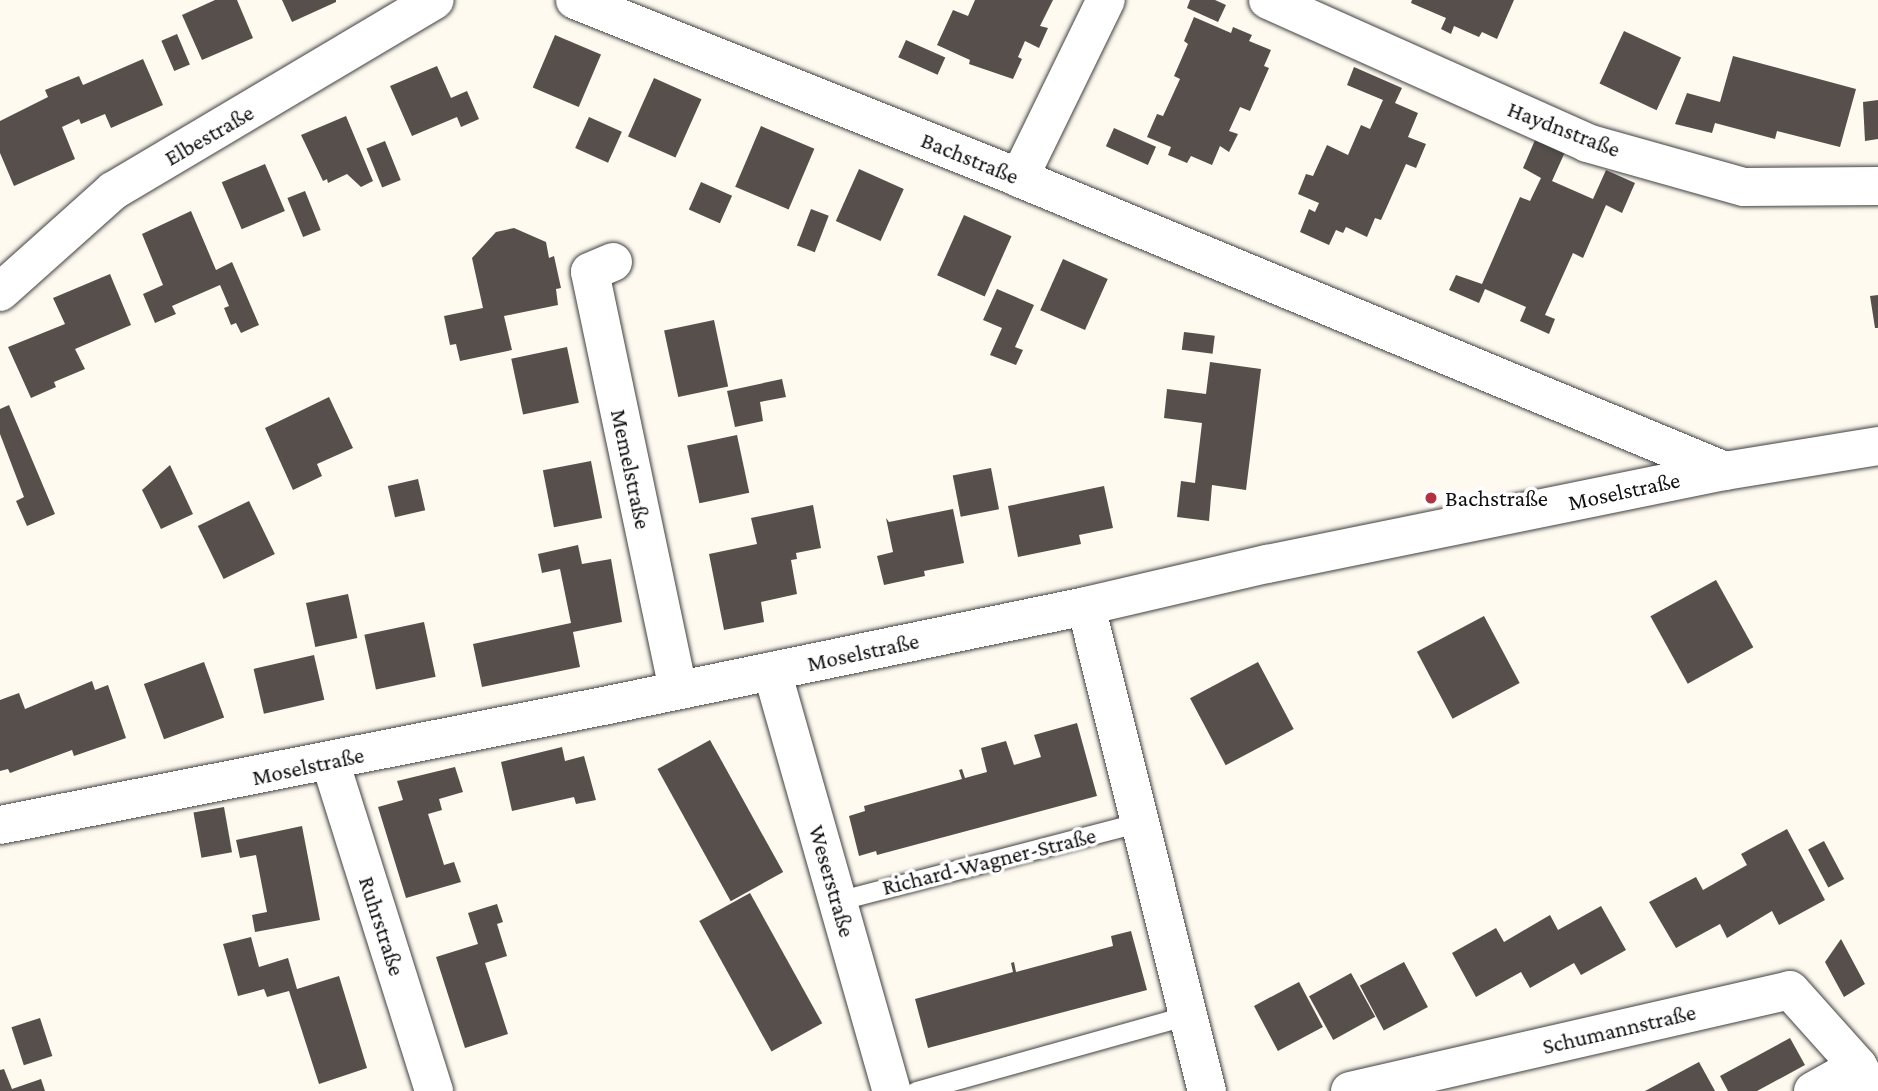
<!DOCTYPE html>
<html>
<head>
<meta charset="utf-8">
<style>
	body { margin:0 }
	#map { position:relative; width:1878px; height:1091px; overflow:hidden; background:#fefaf0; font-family:"Crimson Pro",serif }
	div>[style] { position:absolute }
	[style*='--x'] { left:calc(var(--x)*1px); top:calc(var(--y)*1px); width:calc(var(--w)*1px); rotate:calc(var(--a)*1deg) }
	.building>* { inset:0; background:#564f4b; transform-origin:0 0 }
	.roads { filter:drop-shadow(0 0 2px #414141) drop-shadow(0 0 2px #414141) }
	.service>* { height:19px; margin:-9.5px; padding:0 9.5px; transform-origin:9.5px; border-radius:9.5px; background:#fff }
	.minor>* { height:38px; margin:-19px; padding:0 19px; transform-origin:19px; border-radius:19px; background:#fff }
	.dots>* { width:19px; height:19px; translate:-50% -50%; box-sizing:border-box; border:4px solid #fff; border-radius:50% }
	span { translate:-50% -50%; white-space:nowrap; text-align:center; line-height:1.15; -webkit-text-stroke:7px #fff; paint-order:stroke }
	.street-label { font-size:23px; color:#0e0e0e }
	.poi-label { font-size:23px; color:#0e0e0e }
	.left { translate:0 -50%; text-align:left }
</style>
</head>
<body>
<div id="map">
	<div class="building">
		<div style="clip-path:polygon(215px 0,237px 0,253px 38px,202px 60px,182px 15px)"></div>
		<div style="clip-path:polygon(282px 0,336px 0,336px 2px,292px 22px)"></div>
		<div style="clip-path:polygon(975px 0,1053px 0,1040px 26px,1048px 28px,1039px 48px,1025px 41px,1018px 57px,1022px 59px,1013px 79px,969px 64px,970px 60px,937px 45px,953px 10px,968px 16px)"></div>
		<div style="clip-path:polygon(1190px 0,1215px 0,1226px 5px,1218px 22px,1187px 8px)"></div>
		<div style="clip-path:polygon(1412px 0,1514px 0,1497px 39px,1482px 32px,1479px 37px,1454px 26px,1451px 34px,1441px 29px,1446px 18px,1411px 3px)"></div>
		<div style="clip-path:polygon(1194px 17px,1231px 33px,1233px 27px,1252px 35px,1249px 41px,1271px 50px,1264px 66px,1269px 68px,1250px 111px,1240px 107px,1229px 131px,1238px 134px,1229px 152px,1220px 146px,1212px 165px,1191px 156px,1187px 163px,1168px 155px,1171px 147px,1147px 137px,1157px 114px,1163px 116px,1180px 79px,1174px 76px,1188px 44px,1184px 41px)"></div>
		<div style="left:1624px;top:31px;width:63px;height:58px;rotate:25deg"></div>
		<div style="left:177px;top:34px;width:33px;height:17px;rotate:67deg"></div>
		<div style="left:555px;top:35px;width:50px;height:57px;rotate:23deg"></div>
		<div style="left:906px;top:40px;width:43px;height:19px;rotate:24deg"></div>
		<div style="clip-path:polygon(1733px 56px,1856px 89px,1840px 147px,1777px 131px,1775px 139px,1715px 123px,1712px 133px,1675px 124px,1687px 93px,1720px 102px)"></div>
		<div style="clip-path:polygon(143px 59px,163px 105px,111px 128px,105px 114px,81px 124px,79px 119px,62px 127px,75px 159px,14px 186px,0 153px,0 121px,48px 97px,45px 90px,79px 76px,83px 85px)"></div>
		<div style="clip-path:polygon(437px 66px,451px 98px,467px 91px,479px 119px,461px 127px,457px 117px,412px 136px,390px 86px)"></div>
		<div style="clip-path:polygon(1354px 67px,1402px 88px,1395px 103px,1418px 113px,1408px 137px,1426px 144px,1416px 168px,1406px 164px,1381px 220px,1375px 218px,1367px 237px,1346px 227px,1343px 233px,1336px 230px,1329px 245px,1300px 232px,1309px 209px,1315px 212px,1319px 203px,1298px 194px,1306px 174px,1313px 176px,1327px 145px,1348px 155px,1361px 125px,1370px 129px,1383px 100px,1347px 85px)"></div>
		<div style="left:654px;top:78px;width:52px;height:64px;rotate:24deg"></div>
		<div style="clip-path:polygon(1878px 100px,1878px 139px,1865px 141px,1863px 102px)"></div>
		<div style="clip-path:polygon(346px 116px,373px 181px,361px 187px,347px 174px,328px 183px,327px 179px,323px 181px,301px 135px)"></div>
		<div style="left:589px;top:117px;width:36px;height:34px;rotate:24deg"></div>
		<div style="left:761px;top:126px;width:58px;height:66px;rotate:23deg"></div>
		<div style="left:1114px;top:128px;width:46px;height:20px;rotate:24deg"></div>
		<div style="clip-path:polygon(1535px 140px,1565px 152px,1552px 181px,1593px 199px,1606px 170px,1635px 183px,1622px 213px,1606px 205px,1583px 258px,1573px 253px,1545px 315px,1555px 319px,1549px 334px,1520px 321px,1526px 307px,1485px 289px,1479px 303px,1449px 290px,1456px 275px,1482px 284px,1520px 197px,1530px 201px,1541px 178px,1523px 168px)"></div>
		<div style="left:385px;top:141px;width:42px;height:20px;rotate:68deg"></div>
		<div style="left:265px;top:164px;width:51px;height:47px;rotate:67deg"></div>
		<div style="left:859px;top:169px;width:49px;height:57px;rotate:24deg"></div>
		<div style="left:701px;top:182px;width:34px;height:30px;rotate:24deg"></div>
		<div style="left:305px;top:191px;width:42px;height:19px;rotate:68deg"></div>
		<div style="left:811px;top:209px;width:19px;height:39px;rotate:21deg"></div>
		<div style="clip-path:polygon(191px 211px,216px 270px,232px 262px,259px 325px,241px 333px,236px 323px,231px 325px,224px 308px,229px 306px,220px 285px,172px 306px,176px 314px,155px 323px,143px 294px,163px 285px,142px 234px)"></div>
		<div style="left:964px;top:215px;width:52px;height:66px;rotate:24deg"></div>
		<div style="clip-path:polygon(514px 228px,546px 242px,549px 258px,554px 256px,561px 288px,556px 289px,558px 305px,504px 316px,512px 350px,460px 361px,456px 344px,450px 345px,444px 316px,483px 308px,472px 258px,496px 232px)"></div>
		<div style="left:1063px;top:259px;width:49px;height:56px;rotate:24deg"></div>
		<div style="clip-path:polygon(110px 274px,131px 325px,75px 349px,85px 369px,54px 382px,56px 387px,31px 398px,8px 347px,65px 324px,53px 298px)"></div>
		<div style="clip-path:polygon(997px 289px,1034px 305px,1015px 347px,1023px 350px,1016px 365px,990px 355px,1002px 328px,983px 320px)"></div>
		<div style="clip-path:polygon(1878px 295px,1878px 328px,1875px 328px,1870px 296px)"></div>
		<div style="left:714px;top:320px;width:68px;height:51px;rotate:78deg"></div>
		<div style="left:1184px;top:332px;width:31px;height:18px;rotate:7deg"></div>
		<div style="left:567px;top:347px;width:57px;height:57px;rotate:78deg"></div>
		<div style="clip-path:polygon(1210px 362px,1261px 369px,1246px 490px,1212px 485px,1209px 521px,1177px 517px,1181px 481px,1195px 483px,1202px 423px,1164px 418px,1167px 389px,1206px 394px)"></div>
		<div style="clip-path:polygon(782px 379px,786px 397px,760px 402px,763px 421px,735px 427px,727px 391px)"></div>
		<div style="clip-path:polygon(329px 397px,353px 448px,317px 464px,322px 476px,293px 490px,265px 428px)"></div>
		<div style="clip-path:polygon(9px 405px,55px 514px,27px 526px,16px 501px,24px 497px,0 434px,0 409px)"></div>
		<div style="left:737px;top:435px;width:59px;height:51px;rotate:78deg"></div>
		<div style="left:591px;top:461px;width:58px;height:49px;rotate:79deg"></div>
		<div style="clip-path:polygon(170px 465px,193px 514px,161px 529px,142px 490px)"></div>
		<div style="left:991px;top:468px;width:42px;height:39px;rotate:79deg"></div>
		<div style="left:418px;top:479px;width:32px;height:31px;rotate:77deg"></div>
		<div style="clip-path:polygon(1104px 486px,1113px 528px,1079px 535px,1081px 544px,1018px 557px,1008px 506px)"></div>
		<div style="left:249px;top:501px;width:59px;height:57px;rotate:64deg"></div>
		<div style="clip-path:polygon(813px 505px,821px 548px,796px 553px,797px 559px,791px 560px,797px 594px,761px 602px,764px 622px,724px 630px,709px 554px,757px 544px,751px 518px)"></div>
		<div style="clip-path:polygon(953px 509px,964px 563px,924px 571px,925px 576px,884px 585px,877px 556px,893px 552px,886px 518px,889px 522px)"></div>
		<div style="clip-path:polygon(578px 545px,582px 564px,611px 559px,622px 622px,573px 632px,580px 667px,482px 687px,473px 644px,571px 623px,560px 569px,542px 573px,538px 554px)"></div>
		<div style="left:1716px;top:580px;width:77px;height:75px;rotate:61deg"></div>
		<div style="left:348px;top:594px;width:45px;height:43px;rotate:78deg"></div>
		<div style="left:1484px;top:616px;width:76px;height:76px;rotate:62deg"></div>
		<div style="left:424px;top:622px;width:56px;height:61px;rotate:78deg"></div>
		<div style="left:314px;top:655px;width:46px;height:62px;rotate:77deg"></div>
		<div style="left:204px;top:662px;width:59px;height:64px;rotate:70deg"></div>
		<div style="left:1258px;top:662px;width:76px;height:77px;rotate:62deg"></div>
		<div style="clip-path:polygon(92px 681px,95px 690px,108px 685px,126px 738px,74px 756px,72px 750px,10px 773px,8px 769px,0 771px,0 700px,19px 693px,25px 709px)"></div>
		<div style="clip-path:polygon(1077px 723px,1097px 796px,877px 855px,876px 851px,859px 856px,849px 816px,865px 811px,864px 806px,962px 779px,959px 770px,962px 769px,965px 778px,987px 772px,981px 748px,1006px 741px,1014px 765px,1041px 757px,1034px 735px)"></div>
		<div style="left:710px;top:740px;width:151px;height:60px;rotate:61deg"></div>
		<div style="clip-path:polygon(562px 747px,565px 761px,584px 756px,596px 800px,576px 804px,574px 797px,512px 811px,501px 762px)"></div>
		<div style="clip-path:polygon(455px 767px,463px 792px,439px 799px,442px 810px,428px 814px,444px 865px,454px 862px,461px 882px,406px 898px,378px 807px,403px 800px,397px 781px)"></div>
		<div style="left:224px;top:807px;width:46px;height:31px;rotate:80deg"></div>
		<div style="clip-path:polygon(302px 826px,320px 920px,255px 932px,252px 915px,267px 912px,256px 855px,240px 858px,236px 840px)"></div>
		<div style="clip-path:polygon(1787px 829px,1825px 900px,1779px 925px,1772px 911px,1727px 938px,1720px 924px,1676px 948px,1649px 902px,1696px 877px,1703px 890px,1747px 865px,1741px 854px)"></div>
		<div style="left:1824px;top:841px;width:43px;height:18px;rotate:62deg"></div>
		<div style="left:750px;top:893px;width:149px;height:58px;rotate:61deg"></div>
		<div style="clip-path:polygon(497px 904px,503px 922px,497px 924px,507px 956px,485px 963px,508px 1034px,465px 1048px,436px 957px,478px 944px,468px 913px)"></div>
		<div style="clip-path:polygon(1601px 906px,1626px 950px,1581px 975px,1574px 963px,1530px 988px,1521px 972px,1476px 997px,1452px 953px,1496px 928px,1504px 942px,1550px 915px,1558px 930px)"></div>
		<div style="clip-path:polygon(1131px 931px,1147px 990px,928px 1048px,915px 999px,1013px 972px,1011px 963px,1014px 962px,1016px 972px,1113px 946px,1111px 936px)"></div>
		<div style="clip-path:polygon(251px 937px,259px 967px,288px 958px,297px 989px,339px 976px,367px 1068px,319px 1084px,289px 991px,267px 997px,264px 989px,238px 996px,223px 944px)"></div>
		<div style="clip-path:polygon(1841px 939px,1865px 984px,1844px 997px,1825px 962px)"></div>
		<div style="left:1404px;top:962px;width:51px;height:50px;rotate:62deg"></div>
		<div style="left:1351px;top:973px;width:50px;height:48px;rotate:61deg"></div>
		<div style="left:1299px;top:982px;width:51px;height:51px;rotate:62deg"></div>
		<div style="left:40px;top:1018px;width:40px;height:30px;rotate:72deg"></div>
		<div style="clip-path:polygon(1790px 1038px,1805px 1065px,1757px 1091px,1728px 1091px,1720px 1076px)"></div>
		<div style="clip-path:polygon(1699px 1062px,1715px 1091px,1645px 1091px)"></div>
		<div style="clip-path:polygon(4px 1069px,12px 1089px,41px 1079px,45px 1091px,0 1091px,0 1070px)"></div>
	</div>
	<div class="roads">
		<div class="service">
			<div style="--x:837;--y:901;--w:313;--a:-14.6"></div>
			<div style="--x:916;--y:1091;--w:282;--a:-15.6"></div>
		</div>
		<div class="minor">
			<div style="--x:575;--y:0;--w:478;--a:21.8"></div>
			<div style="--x:1019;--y:178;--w:764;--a:22.54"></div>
			<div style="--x:1268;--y:0;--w:350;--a:24.1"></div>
			<div style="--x:1587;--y:143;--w:163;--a:15.7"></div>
			<div style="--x:1744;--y:187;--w:134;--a:-0.4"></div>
			<div style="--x:1019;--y:178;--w:198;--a:-64"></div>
			<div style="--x:613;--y:262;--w:25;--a:157"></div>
			<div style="--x:590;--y:272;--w:427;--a:78.1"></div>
			<div style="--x:0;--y:292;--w:152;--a:-41.8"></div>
			<div style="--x:113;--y:191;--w:374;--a:-30.7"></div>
			<div style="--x:1086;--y:606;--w:500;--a:76"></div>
			<div style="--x:772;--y:671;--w:437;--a:74.1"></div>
			<div style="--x:330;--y:761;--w:346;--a:72.5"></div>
			<div style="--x:0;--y:825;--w:620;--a:-11.16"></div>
			<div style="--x:608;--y:705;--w:488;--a:-11.7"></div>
			<div style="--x:1086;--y:606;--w:186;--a:-13.1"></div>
			<div style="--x:1267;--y:564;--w:467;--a:-11.5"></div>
			<div style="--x:1725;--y:471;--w:155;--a:-9.3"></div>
			<div style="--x:1350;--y:1091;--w:451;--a:-12.9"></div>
			<div style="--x:1790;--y:990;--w:102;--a:48.2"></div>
			<div style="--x:1858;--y:1066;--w:29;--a:61"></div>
			<div style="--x:1813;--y:1091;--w:51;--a:-29.1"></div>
		</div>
	</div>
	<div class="dots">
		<div style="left:1431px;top:498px;background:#b33242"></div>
	</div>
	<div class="street-label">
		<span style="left:1564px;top:129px;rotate:21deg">Haydnstraße</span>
		<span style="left:209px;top:135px;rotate:-30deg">Elbestraße</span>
		<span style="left:970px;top:158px;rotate:22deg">Bachstraße</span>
		<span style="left:631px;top:469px;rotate:78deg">Memelstraße</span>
		<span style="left:1624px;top:491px;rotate:-12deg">Moselstraße</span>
		<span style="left:863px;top:652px;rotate:-12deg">Moselstraße</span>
		<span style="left:308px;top:766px;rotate:-12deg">Moselstraße</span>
		<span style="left:989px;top:861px;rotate:-14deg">Richard-Wagner-Straße</span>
		<span style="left:832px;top:881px;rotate:74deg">Weserstraße</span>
		<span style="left:382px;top:926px;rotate:72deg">Ruhrstraße</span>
		<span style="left:1619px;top:1029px;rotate:-13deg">Schumannstraße</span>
	</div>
	<div class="poi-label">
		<span class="left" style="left:1445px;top:498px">Bachstraße</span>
	</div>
</div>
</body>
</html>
